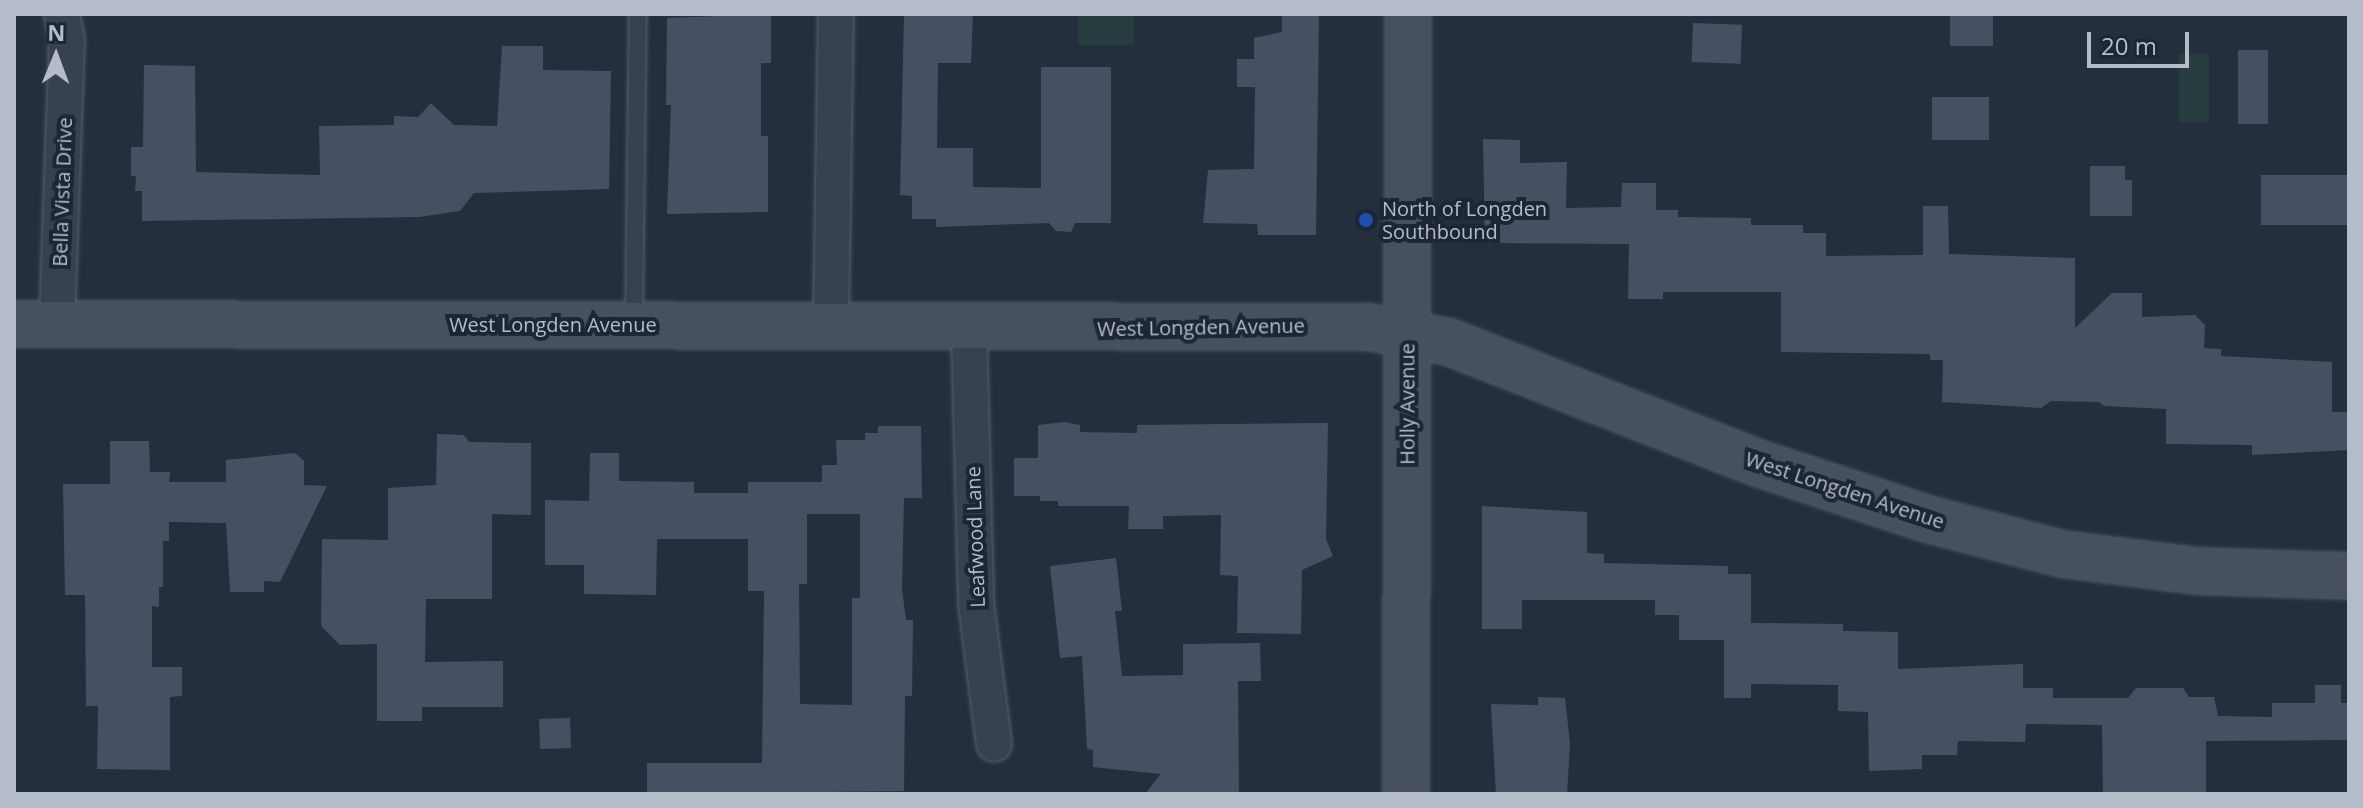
<!DOCTYPE html>
<html>
<head>
<meta charset="utf-8">
<style>
	body { margin:0 }
	#map { position:relative; width:2363px; height:808px; overflow:hidden; background:#242f3e; font-family:"Open Sans",sans-serif }
	div>[style] { position:absolute }
	[style*='--x'] { left:calc(var(--x)*1px); top:calc(var(--y)*1px); width:calc(var(--w)*1px); rotate:calc(var(--a)*1deg) }
	.green>* { inset:0; background:#263c3f; transform-origin:0 0 }
	.building>* { inset:0; background:#455162; transform-origin:0 0 }
	.roads { filter:drop-shadow(0 0 2px #565f6c) drop-shadow(0 0 2px #565f6c) }
	.lane>* { height:16px; margin:-8px; padding:0 8px; transform-origin:8px; border-radius:8px; background:#38414e }
	.street>* { height:34px; margin:-17px; padding:0 17px; transform-origin:17px; border-radius:17px; background:#38414e }
	.secondary>* { height:44px; margin:-22px; padding:0 22px; transform-origin:22px; border-radius:22px; background:#465061 }
	.dots>* { width:22px; height:22px; translate:-50% -50%; box-sizing:border-box; border:4px solid #1d2633; border-radius:50% }
	span { translate:-50% -50%; white-space:nowrap; text-align:center; line-height:1.15; -webkit-text-stroke:8px #1d2633; paint-order:stroke }
	.street-label { font-size:20px; color:#b4bcc9 }
	.poi-label { font-size:20px; color:#b4bcc9 }
	.left { translate:0 -50%; text-align:left }
	.frame { position:absolute; inset:0; border:16px solid #b4bcc9; pointer-events:none }
	.north { position:absolute; left:16px; top:16px; width:80px; height:80px; -webkit-text-stroke:6px #1d2633; paint-order:stroke; rotate:1deg; font-size:22px; font-weight:700; line-height:32px; text-align:center; color:#b4bcc9 }
	.north::after { content:''; display:block; margin:auto; width:28px; height:36px; background:#b4bcc9; clip-path:polygon(50% 0,100% 100%,50% 72%,0 100%) }
	.scale { position:absolute; left:2087px; top:32px; width:102px; height:36px; box-sizing:border-box; border:4px solid #b4bcc9; border-top:0; padding-left:10px; font-size:24px; line-height:28px; white-space:nowrap; color:#b4bcc9; -webkit-text-stroke:6px #1d2633; paint-order:stroke }
</style>
</head>
<body>
<div id="map">
	<div class="green">
		<div style="left:1078px;top:14px;width:56px;height:31px"></div>
		<div style="left:2179px;top:54px;width:30px;height:68px"></div>
	</div>
	<div class="building">
		<div style="clip-path:polygon(771px 14px,771px 63px,761px 63px,761px 136px,768px 136px,768px 212px,667px 214px,671px 105px,666px 105px,667px 18px)"></div>
		<div style="clip-path:polygon(904px 14px,973px 14px,971px 63px,938px 63px,937px 148px,973px 148px,973px 187px,1041px 188px,1041px 67px,1111px 67px,1111px 223px,1075px 223px,1071px 232px,1056px 231px,1049px 223px,936px 227px,936px 219px,912px 219px,912px 196px,900px 195px)"></div>
		<div style="clip-path:polygon(1282px 14px,1319px 14px,1316px 235px,1258px 235px,1257px 224px,1203px 223px,1208px 170px,1254px 169px,1255px 87px,1237px 87px,1237px 59px,1254px 59px,1254px 38px,1282px 32px)"></div>
		<div style="left:1950px;top:14px;width:43px;height:32px"></div>
		<div style="left:1693px;top:23px;width:49px;height:39px;rotate:2deg"></div>
		<div style="clip-path:polygon(502px 46px,543px 46px,543px 70px,611px 71px,609px 189px,474px 193px,460px 211px,419px 217px,142px 221px,142px 191px,135px 191px,136px 176px,131px 176px,131px 147px,143px 147px,144px 65px,195px 66px,196px 172px,320px 175px,319px 126px,394px 125px,394px 116px,418px 117px,431px 103px,454px 125px,497px 126px)"></div>
		<div style="left:2238px;top:50px;width:30px;height:74px"></div>
		<div style="left:1932px;top:97px;width:57px;height:43px"></div>
		<div style="clip-path:polygon(1483px 139px,1520px 140px,1520px 163px,1567px 162px,1566px 208px,1621px 207px,1622px 183px,1656px 183px,1656px 210px,1678px 210px,1678px 217px,1751px 218px,1751px 225px,1803px 225px,1803px 233px,1826px 233px,1826px 256px,1923px 255px,1923px 206px,1948px 206px,1949px 254px,2075px 258px,2075px 328px,2112px 293px,2142px 293px,2142px 317px,2195px 315px,2205px 325px,2204px 348px,2221px 349px,2221px 356px,2332px 362px,2332px 412px,2349px 412px,2349px 450px,2252px 455px,2252px 445px,2166px 444px,2166px 409px,2104px 406px,2099px 402px,2051px 401px,2041px 408px,1942px 402px,1943px 360px,1930px 360px,1930px 354px,1781px 352px,1781px 292px,1663px 292px,1663px 299px,1628px 299px,1629px 244px,1485px 243px)"></div>
		<div style="clip-path:polygon(2090px 166px,2125px 166px,2125px 180px,2132px 180px,2132px 216px,2090px 216px)"></div>
		<div style="left:2261px;top:175px;width:88px;height:50px"></div>
		<div style="clip-path:polygon(1065px 422px,1080px 425px,1080px 432px,1137px 433px,1137px 425px,1328px 423px,1326px 539px,1333px 556px,1302px 570px,1301px 634px,1237px 633px,1238px 576px,1220px 575px,1221px 515px,1163px 516px,1163px 529px,1128px 529px,1129px 506px,1058px 506px,1058px 501px,1040px 501px,1040px 496px,1014px 496px,1014px 458px,1038px 458px,1038px 425px)"></div>
		<div style="clip-path:polygon(evenodd,878px 426px,921px 426px,922px 498px,904px 498px,902px 589px,906px 620px,913px 620px,912px 696px,905px 696px,904px 791px,647px 794px,647px 763px,762px 763px,764px 591px,748px 591px,748px 539px,657px 539px,656px 595px,584px 594px,584px 565px,545px 565px,545px 500px,589px 501px,590px 453px,619px 453px,619px 481px,694px 482px,694px 493px,748px 493px,748px 482px,822px 482px,822px 465px,837px 465px,836px 440px,865px 440px,865px 433px,878px 433px,878px 426px,807px 514px,860px 514px,860px 598px,852px 598px,852px 705px,800px 704px,799px 584px,807px 584px,807px 514px)"></div>
		<div style="clip-path:polygon(437px 434px,464px 435px,469px 442px,531px 443px,531px 515px,492px 514px,492px 599px,426px 599px,425px 662px,503px 661px,503px 707px,422px 707px,422px 721px,377px 721px,377px 644px,340px 645px,321px 626px,322px 539px,388px 540px,388px 488px,436px 485px)"></div>
		<div style="clip-path:polygon(110px 441px,149px 441px,150px 472px,170px 472px,169px 482px,226px 482px,226px 460px,295px 453px,304px 461px,304px 485px,327px 486px,280px 582px,264px 581px,264px 592px,230px 592px,226px 523px,169px 522px,169px 541px,163px 541px,163px 587px,159px 587px,159px 607px,152px 606px,152px 667px,182px 667px,182px 696px,170px 697px,170px 770px,97px 769px,98px 706px,86px 706px,85px 595px,65px 595px,63px 484px,110px 484px)"></div>
		<div style="clip-path:polygon(1482px 506px,1587px 512px,1587px 553px,1604px 554px,1604px 563px,1728px 566px,1728px 574px,1751px 574px,1751px 623px,1843px 624px,1843px 631px,1898px 632px,1898px 669px,2023px 664px,2023px 688px,2053px 688px,2053px 698px,2128px 698px,2136px 688px,2183px 688px,2189px 697px,2214px 697px,2218px 716px,2272px 717px,2272px 703px,2315px 703px,2315px 685px,2341px 685px,2341px 703px,2349px 703px,2349px 740px,2206px 741px,2206px 794px,2103px 794px,2102px 725px,2026px 724px,2025px 742px,1958px 741px,1957px 755px,1922px 755px,1922px 769px,1869px 771px,1868px 712px,1838px 711px,1838px 685px,1751px 684px,1751px 698px,1724px 698px,1724px 640px,1679px 640px,1679px 615px,1655px 615px,1655px 600px,1522px 600px,1522px 629px,1482px 629px)"></div>
		<div style="clip-path:polygon(1116px 558px,1122px 611px,1115px 611px,1122px 676px,1183px 675px,1183px 644px,1260px 643px,1261px 681px,1238px 681px,1239px 794px,1145px 794px,1161px 774px,1093px 767px,1093px 750px,1087px 749px,1082px 656px,1060px 658px,1050px 566px)"></div>
		<div style="clip-path:polygon(1538px 697px,1565px 698px,1570px 744px,1567px 794px,1496px 794px,1491px 704px,1538px 705px)"></div>
		<div style="left:570px;top:718px;width:30px;height:31px;rotate:88deg"></div>
	</div>
	<div class="roads">
		<div class="lane">
			<div style="--x:634;--y:323;--w:309;--a:-89.3"></div>
		</div>
		<div class="street">
			<div style="--x:57;--y:323;--w:283;--a:-88"></div>
			<div style="--x:67;--y:40;--w:26;--a:-101"></div>
			<div style="--x:831;--y:323;--w:309;--a:-89.1"></div>
			<div style="--x:969;--y:329;--w:274;--a:88.5"></div>
			<div style="--x:976;--y:603;--w:142;--a:82.7"></div>
		</div>
		<div class="secondary">
			<div style="--x:14;--y:324;--w:1354;--a:0.13"></div>
			<div style="--x:1368;--y:327;--w:82;--a:10.5"></div>
			<div style="--x:1449;--y:342;--w:332;--a:21.4"></div>
			<div style="--x:1758;--y:463;--w:178;--a:18.3"></div>
			<div style="--x:1927;--y:519;--w:139;--a:14.5"></div>
			<div style="--x:2062;--y:554;--w:135;--a:7.2"></div>
			<div style="--x:2196;--y:571;--w:153;--a:1.9"></div>
			<div style="--x:1406;--y:794;--w:780;--a:-89.85"></div>
		</div>
	</div>
	<div class="dots">
		<div style="left:1366px;top:220px;background:#1a4fb4"></div>
	</div>
	<div class="street-label">
		<span style="left:62px;top:192px;rotate:-88deg">Bella Vista Drive</span>
		<span style="left:553px;top:324px">West Longden Avenue</span>
		<span style="left:1201px;top:327px;rotate:-1deg">West Longden Avenue</span>
		<span style="left:1407px;top:404px;rotate:-90deg">Holly Avenue</span>
		<span style="left:1845px;top:490px;rotate:18deg">West Longden Avenue</span>
		<span style="left:975px;top:537px;rotate:-92deg">Leafwood Lane</span>
	</div>
	<div class="poi-label">
		<span class="left" style="left:1382px;top:220px">North of Longden<br>Southbound</span>
	</div>
	<div class="frame"></div>
	<div class="north">N</div>
	<div class="scale">20 m</div>
</div>
</body>
</html>
